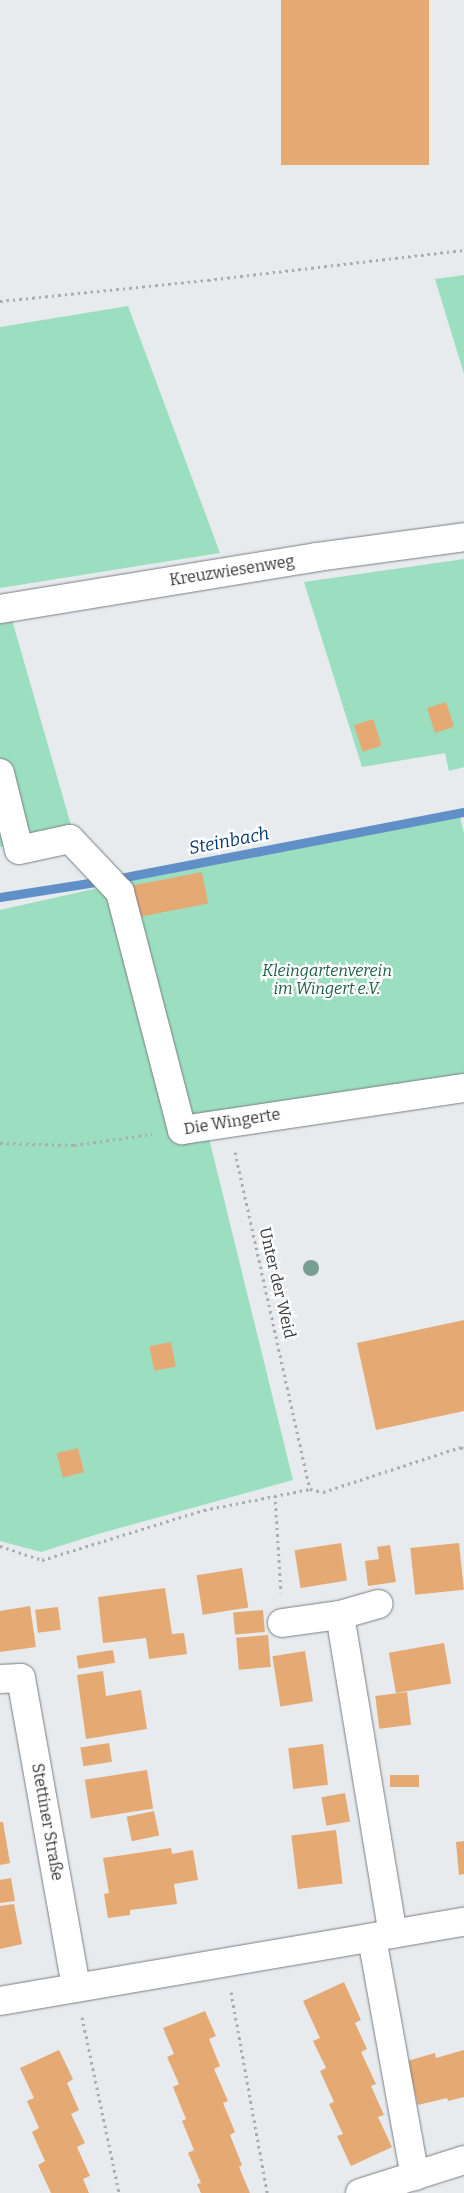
<!DOCTYPE html>
<html>
<head>
<meta charset="utf-8">
<style>
	body { margin:0 }
	#map { position:relative; width:464px; height:2193px; overflow:hidden; background:#e7ebee; font-family:Bitter,serif }
	div>[style] { position:absolute }
	[style*='--x'] { left:calc(var(--x)*1px); top:calc(var(--y)*1px); width:calc(var(--w)*1px); rotate:calc(var(--a)*1deg) }
	.green>* { inset:0; background:#9cdfc0 }
	.stream>* { height:9px; margin:-4.5px; padding:0 4.5px; transform-origin:4.5px; border-radius:4.5px; background:#6190c8 }
	.building>* { inset:0; background:#e5a973; transform-origin:0 0 }
	.path>* { height:3px; margin-top:-1.5px; transform-origin:0; background:repeating-linear-gradient(90deg,#aaadb0 0 2.5px,transparent 0 6.5px) }
	.roads { filter:drop-shadow(0 0 1px #7b7d81) drop-shadow(0 0 1px #7b7d81) }
	.minor>* { height:28px; margin:-14px; padding:0 14px; transform-origin:14px; border-radius:14px; background:#fff }
	.trees>* { width:16px; height:16px; margin:-8px; border-radius:50%; background:#789e92 }
	span { translate:-50% -50%; white-space:nowrap; text-align:center; line-height:1.15; -webkit-text-stroke:4.5px #fff; paint-order:stroke }
	.street-label { font-size:16px; color:#363739 }
	.park-label { font-size:16px; color:#1e5f47; font-style:italic }
	.water-label { font-size:18px; color:#093d71; font-style:italic }
</style>
</head>
<body>
<div id="map">
	<div class="green">
		<div style="clip-path:polygon(464px 275px,464px 374px,435px 279px)"></div>
		<div style="clip-path:polygon(128px 306px,220px 553px,0 588px,0 327px)"></div>
		<div style="clip-path:polygon(464px 559px,464px 767px,449px 771px,445px 753px,362px 767px,304px 582px)"></div>
		<div style="clip-path:polygon(12px 620px,73px 832px,0 847px,0 622px)"></div>
		<div style="clip-path:polygon(460px 817px,464px 833px,464px 1099px,207px 1130px,293px 1480px,98px 1534px,41px 1552px,0 1541px,0 910px,116px 884px)"></div>
	</div>
	<div class="stream">
		<div style="--x:0;--y:897;--w:116;--a:-8.9"></div>
		<div style="--x:115;--y:879;--w:355;--a:-10.9"></div>
	</div>
	<div class="building">
		<div style="left:281px;top:0;width:148px;height:165px"></div>
		<div style="left:446px;top:702px;width:26px;height:20px;rotate:72deg"></div>
		<div style="left:373px;top:719px;width:28px;height:20px;rotate:72deg"></div>
		<div style="left:202px;top:872px;width:32px;height:76px;rotate:79deg"></div>
		<div style="clip-path:polygon(464px 1320px,464px 1411px,376px 1430px,357px 1343px)"></div>
		<div style="left:171px;top:1342px;width:25px;height:22px;rotate:79deg"></div>
		<div style="left:78px;top:1448px;width:25px;height:22px;rotate:76deg"></div>
		<div style="left:341px;top:1543px;width:38px;height:47px;rotate:81deg"></div>
		<div style="left:459px;top:1543px;width:47px;height:49px;rotate:84deg"></div>
		<div style="clip-path:polygon(390px 1545px,396px 1582px,368px 1586px,365px 1561px,379px 1559px,377px 1547px)"></div>
		<div style="left:242px;top:1568px;width:40px;height:46px;rotate:81deg"></div>
		<div style="clip-path:polygon(165px 1588px,172px 1634px,184px 1633px,187px 1654px,149px 1659px,146px 1638px,103px 1643px,98px 1597px)"></div>
		<div style="clip-path:polygon(30px 1606px,36px 1647px,0 1652px,0 1611px)"></div>
		<div style="left:58px;top:1607px;width:23px;height:23px;rotate:83deg"></div>
		<div style="left:263px;top:1610px;width:22px;height:30px;rotate:85deg"></div>
		<div style="left:268px;top:1635px;width:32px;height:32px;rotate:85deg"></div>
		<div style="left:444px;top:1643px;width:41px;height:56px;rotate:80deg"></div>
		<div style="left:113px;top:1650px;width:13px;height:37px;rotate:81deg"></div>
		<div style="left:305px;top:1651px;width:51px;height:33px;rotate:81deg"></div>
		<div style="clip-path:polygon(103px 1671px,106px 1696px,141px 1690px,147px 1729px,86px 1739px,77px 1675px)"></div>
		<div style="left:407px;top:1692px;width:33px;height:32px;rotate:83deg"></div>
		<div style="left:109px;top:1743px;width:19px;height:29px;rotate:81deg"></div>
		<div style="left:323px;top:1744px;width:41px;height:35px;rotate:83deg"></div>
		<div style="left:147px;top:1770px;width:39px;height:63px;rotate:81deg"></div>
		<div style="left:419px;top:1775px;width:12px;height:29px;rotate:90deg"></div>
		<div style="left:345px;top:1793px;width:29px;height:24px;rotate:80deg"></div>
		<div style="left:154px;top:1811px;width:25px;height:28px;rotate:78deg"></div>
		<div style="clip-path:polygon(0 1822px,3px 1822px,10px 1863px,0 1865px)"></div>
		<div style="left:336px;top:1830px;width:54px;height:45px;rotate:83deg"></div>
		<div style="clip-path:polygon(464px 1841px,464px 1874px,459px 1875px,456px 1842px)"></div>
		<div style="clip-path:polygon(171px 1848px,172px 1854px,193px 1850px,198px 1880px,174px 1884px,177px 1904px,130px 1910px,130px 1915px,108px 1918px,104px 1894px,109px 1893px,103px 1858px)"></div>
		<div style="clip-path:polygon(11px 1878px,15px 1901px,0 1903px,0 1880px)"></div>
		<div style="clip-path:polygon(14px 1904px,22px 1944px,0 1949px,0 1906px)"></div>
		<div style="clip-path:polygon(344px 1982px,361px 2020px,355px 2023px,367px 2049px,361px 2052px,376px 2084px,371px 2086px,384px 2115px,378px 2117px,392px 2147px,351px 2166px,337px 2136px,343px 2134px,329px 2104px,334px 2102px,320px 2071px,326px 2068px,313px 2041px,320px 2038px,303px 2001px)"></div>
		<div style="clip-path:polygon(205px 2011px,216px 2036px,209px 2039px,220px 2066px,214px 2069px,228px 2101px,223px 2103px,235px 2132px,230px 2135px,242px 2165px,239px 2167px,250px 2193px,201px 2193px,197px 2184px,201px 2183px,188px 2153px,194px 2150px,182px 2121px,186px 2119px,173px 2087px,179px 2084px,167px 2057px,174px 2054px,163px 2028px)"></div>
		<div style="clip-path:polygon(59px 2050px,73px 2079px,67px 2083px,79px 2110px,71px 2114px,85px 2143px,77px 2147px,90px 2176px,83px 2179px,89px 2193px,51px 2193px,38px 2165px,45px 2161px,32px 2132px,39px 2128px,27px 2101px,34px 2098px,20px 2068px)"></div>
		<div style="clip-path:polygon(464px 2050px,464px 2097px,448px 2101px,447px 2098px,418px 2105px,407px 2061px,435px 2053px,436px 2058px)"></div>
	</div>
	<div class="path">
		<div style="--x:0;--y:301;--w:209;--a:-5.8"></div>
		<div style="--x:208;--y:280;--w:258;--a:-6.7"></div>
		<div style="--x:0;--y:1143;--w:74;--a:1.5"></div>
		<div style="--x:74;--y:1145;--w:79;--a:-8"></div>
		<div style="--x:235;--y:1152;--w:345;--a:77.5"></div>
		<div style="--x:275;--y:1495;--w:98;--a:86.5"></div>
		<div style="--x:0;--y:1546;--w:44;--a:18.4"></div>
		<div style="--x:42;--y:1560;--w:170;--a:-17.2"></div>
		<div style="--x:204;--y:1510;--w:108;--a:-11.2"></div>
		<div style="--x:310;--y:1489;--w:13;--a:13"></div>
		<div style="--x:323;--y:1492;--w:145;--a:-18.1"></div>
		<div style="--x:461;--y:1447;--w:4;--a:34"></div>
		<div style="--x:231;--y:1992;--w:204;--a:79.8"></div>
		<div style="--x:82;--y:2017;--w:180;--a:78.1"></div>
	</div>
	<div class="roads">
		<div class="minor">
			<div style="--x:0;--y:609;--w:321;--a:-9.3"></div>
			<div style="--x:317;--y:557;--w:148;--a:-7.7"></div>
			<div style="--x:0;--y:773;--w:79;--a:76.1"></div>
			<div style="--x:19;--y:850;--w:52;--a:-12.2"></div>
			<div style="--x:70;--y:839;--w:73;--a:46.7"></div>
			<div style="--x:120;--y:892;--w:246;--a:75.4"></div>
			<div style="--x:182;--y:1130;--w:285;--a:-8.5"></div>
			<div style="--x:340;--y:1615;--w:323;--a:80.6"></div>
			<div style="--x:282;--y:1623;--w:59;--a:-7.9"></div>
			<div style="--x:340;--y:1615;--w:40;--a:-16"></div>
			<div style="--x:0;--y:1679;--w:21;--a:-3"></div>
			<div style="--x:21;--y:1678;--w:314;--a:79.9"></div>
			<div style="--x:372;--y:1938;--w:242;--a:79.8"></div>
			<div style="--x:0;--y:2001;--w:471;--a:-9.7"></div>
			<div style="--x:360;--y:2193;--w:109;--a:-17.6"></div>
		</div>
	</div>
	<div class="trees">
		<div style="left:311px;top:1268px"></div>
	</div>
	<div class="street-label">
		<span style="left:232px;top:571px;rotate:-9deg">Kreuzwiesenweg</span>
		<span style="left:232px;top:1122px;rotate:-9deg">Die Wingerte</span>
		<span style="left:277px;top:1283px;rotate:77deg">Unter der Weid</span>
		<span style="left:47px;top:1822px;rotate:80deg">Stettiner Straße</span>
	</div>
	<div class="park-label">
		<span style="left:327px;top:980px">Kleingartenverein<br>im Wingert e.V.</span>
	</div>
	<div class="water-label">
		<span style="left:229px;top:841px;rotate:-11deg">Steinbach</span>
	</div>
</div>
</body>
</html>
